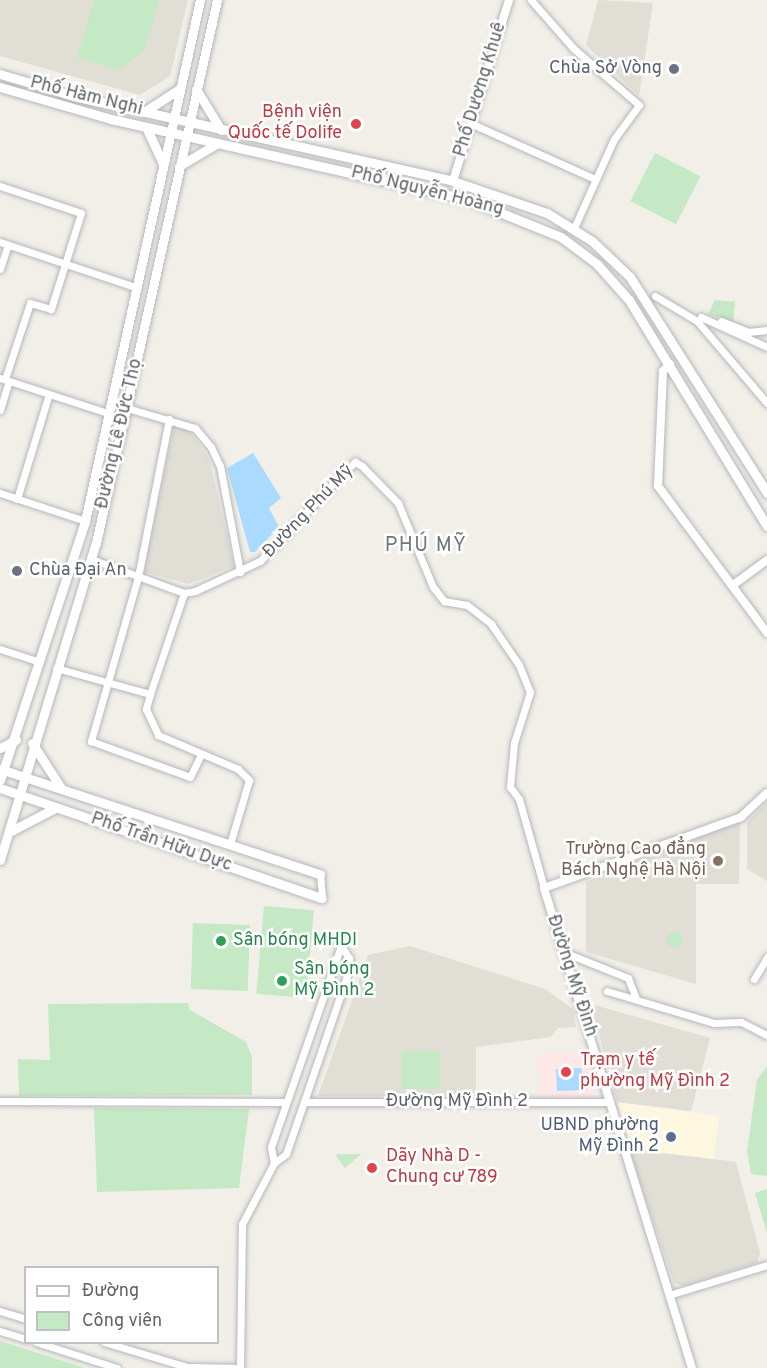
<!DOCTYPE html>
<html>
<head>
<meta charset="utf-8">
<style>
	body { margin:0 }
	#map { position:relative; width:767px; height:1368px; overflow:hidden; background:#f1efe8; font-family:Overpass,sans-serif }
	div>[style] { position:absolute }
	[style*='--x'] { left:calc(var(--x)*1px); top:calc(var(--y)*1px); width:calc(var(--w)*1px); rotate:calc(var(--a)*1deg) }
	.commercial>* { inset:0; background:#fef7e0 }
	.education>* { inset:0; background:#e1ded6 }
	.medical>* { inset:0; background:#fce8e6 }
	.green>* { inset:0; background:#c5e8c5; transform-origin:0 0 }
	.round { border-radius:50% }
	.water>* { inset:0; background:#aadaff }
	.roads { filter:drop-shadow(0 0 2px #b5b8bc) drop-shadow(0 0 2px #b5b8bc) }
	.minor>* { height:7px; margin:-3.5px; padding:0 3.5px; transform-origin:3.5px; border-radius:3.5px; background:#fff }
	.tertiary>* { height:8px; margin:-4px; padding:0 4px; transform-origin:4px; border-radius:4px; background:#fff }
	.secondary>* { height:9px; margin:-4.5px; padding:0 4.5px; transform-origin:4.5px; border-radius:4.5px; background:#fff }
	.dots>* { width:16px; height:16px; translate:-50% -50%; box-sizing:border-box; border:3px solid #fff; border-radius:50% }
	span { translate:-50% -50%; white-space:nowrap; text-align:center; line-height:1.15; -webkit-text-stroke:5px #fff; paint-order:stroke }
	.worship-label { font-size:18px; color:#5b616d }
	.right { translate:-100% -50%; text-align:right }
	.left { translate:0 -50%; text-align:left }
	.street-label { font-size:18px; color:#5f6368 }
	.health-label { font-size:18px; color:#be3a42 }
	.education-label { font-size:18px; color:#785e54 }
	.leisure-label { font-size:18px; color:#27864d }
	.service-label { font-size:18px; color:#4e5e75 }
	.neighbourhood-label { font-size:20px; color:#70757a; letter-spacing:1.5px }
	.legend { position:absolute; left:24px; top:1266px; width:195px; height:78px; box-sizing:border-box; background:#fff; border:2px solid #bfc1c3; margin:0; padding:8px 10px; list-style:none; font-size:18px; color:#5f6368 }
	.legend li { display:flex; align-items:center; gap:12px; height:30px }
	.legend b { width:30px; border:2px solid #bfc1c3 }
</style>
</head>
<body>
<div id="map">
	<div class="commercial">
		<div style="clip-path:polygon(617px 1102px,719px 1116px,714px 1159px,629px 1149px)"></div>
	</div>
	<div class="education">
		<div style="clip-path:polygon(0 0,188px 0,170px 76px,140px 95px,0 56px)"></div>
		<div style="clip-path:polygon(598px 0,653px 3px,639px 96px,586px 45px)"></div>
		<div style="clip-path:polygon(174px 426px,190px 431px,209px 458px,234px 566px,189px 584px,144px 572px)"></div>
		<div style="clip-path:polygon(767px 802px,767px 881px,747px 869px,747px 822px)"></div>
		<div style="clip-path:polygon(740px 821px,739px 884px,696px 884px,696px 984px,586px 952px,586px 882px)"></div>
		<div style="clip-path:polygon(410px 946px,545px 989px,573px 1009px,576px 1027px,558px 1028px,551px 1037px,476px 1047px,476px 1096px,318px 1096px,368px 955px)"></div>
		<div style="clip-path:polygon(591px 1004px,710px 1038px,691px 1111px,617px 1102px)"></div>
		<div style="clip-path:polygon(629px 1149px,736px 1162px,760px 1253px,757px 1263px,683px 1286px,674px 1283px)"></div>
	</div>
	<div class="medical">
		<div style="clip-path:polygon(588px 1051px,597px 1090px,589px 1098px,540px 1097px,538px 1054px)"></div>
	</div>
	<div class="green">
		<div style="clip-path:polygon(94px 0,159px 0,145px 50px,120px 70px,77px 58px)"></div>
		<div style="left:655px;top:153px;width:51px;height:54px;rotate:27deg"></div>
		<div style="clip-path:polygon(715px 300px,735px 302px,733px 323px,708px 314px)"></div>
		<div style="left:264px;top:906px;width:50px;height:88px;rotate:5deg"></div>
		<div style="left:193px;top:923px;width:57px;height:66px;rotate:2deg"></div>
		<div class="round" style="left:667px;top:932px;width:16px;height:16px"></div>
		<div style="clip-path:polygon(188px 1003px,190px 1010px,246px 1042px,252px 1057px,252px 1095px,19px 1096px,18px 1059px,50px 1060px,48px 1004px)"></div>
		<div style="left:402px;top:1051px;width:38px;height:38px"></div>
		<div style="clip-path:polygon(767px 1066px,767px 1176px,751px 1174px,747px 1151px,757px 1080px)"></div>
		<div style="clip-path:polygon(94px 1108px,249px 1109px,239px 1188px,97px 1192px)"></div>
		<div style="clip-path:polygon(361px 1154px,345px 1168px,336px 1156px,337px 1154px)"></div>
		<div style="clip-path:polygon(767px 1189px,767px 1233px,755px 1193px)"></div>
		<div style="clip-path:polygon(0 1341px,85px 1368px,0 1368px)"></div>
	</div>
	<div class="water">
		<div style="clip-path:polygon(253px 453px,281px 498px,269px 508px,279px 527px,255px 552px,250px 552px,227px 468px)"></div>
		<div style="clip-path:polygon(581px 1068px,587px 1090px,557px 1091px,556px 1069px)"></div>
	</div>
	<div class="roads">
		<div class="minor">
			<div style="--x:531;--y:0;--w:65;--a:48.7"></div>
			<div style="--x:574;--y:49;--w:86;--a:40.7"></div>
			<div style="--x:639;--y:105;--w:42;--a:126.3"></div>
			<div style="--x:614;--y:139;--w:98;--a:114.2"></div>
			<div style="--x:470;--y:123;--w:137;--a:24.1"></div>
			<div style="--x:0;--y:186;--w:85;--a:18.4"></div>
			<div style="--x:81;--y:213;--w:101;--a:107.4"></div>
			<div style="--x:51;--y:309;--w:22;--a:-164"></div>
			<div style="--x:30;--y:303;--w:80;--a:108.2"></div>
			<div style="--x:0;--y:242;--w:142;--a:18.4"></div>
			<div style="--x:0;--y:269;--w:25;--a:-72"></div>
			<div style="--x:655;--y:296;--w:49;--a:30.8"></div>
			<div style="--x:697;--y:321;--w:108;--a:49.5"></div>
			<div style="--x:701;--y:317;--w:72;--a:24.4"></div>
			<div style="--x:721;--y:321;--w:29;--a:22"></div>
			<div style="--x:748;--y:332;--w:19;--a:-6"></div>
			<div style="--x:0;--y:378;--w:114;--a:18"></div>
			<div style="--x:127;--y:408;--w:71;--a:16.4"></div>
			<div style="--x:195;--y:428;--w:25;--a:50"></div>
			<div style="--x:211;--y:447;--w:21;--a:65"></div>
			<div style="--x:220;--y:466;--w:108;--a:79.3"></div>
			<div style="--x:0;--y:410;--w:30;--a:-73"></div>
			<div style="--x:169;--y:419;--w:161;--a:101.1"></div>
			<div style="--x:138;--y:577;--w:171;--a:106"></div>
			<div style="--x:91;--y:741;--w:105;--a:20"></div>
			<div style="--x:190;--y:777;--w:25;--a:-64"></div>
			<div style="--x:0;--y:493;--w:89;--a:18.2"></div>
			<div style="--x:17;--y:499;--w:110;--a:-73.1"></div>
			<div style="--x:91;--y:559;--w:99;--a:20.1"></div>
			<div style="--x:184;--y:593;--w:11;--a:-10"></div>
			<div style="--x:195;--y:591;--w:72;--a:-24.8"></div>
			<div style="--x:260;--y:561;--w:117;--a:-46.7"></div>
			<div style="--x:340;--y:476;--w:21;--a:-43"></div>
			<div style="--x:355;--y:462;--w:8;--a:30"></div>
			<div style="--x:362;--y:466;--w:52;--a:45.8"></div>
			<div style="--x:398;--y:503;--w:91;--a:67.4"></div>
			<div style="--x:433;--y:587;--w:18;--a:52"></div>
			<div style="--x:444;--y:601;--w:23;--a:10"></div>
			<div style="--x:467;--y:605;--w:31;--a:38"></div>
			<div style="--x:491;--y:624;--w:50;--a:55.7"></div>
			<div style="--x:519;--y:665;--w:29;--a:68"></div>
			<div style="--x:530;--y:692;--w:53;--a:107.4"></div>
			<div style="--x:514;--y:743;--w:44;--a:95.2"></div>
			<div style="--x:510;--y:787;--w:15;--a:53"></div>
			<div style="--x:519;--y:799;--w:92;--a:74.3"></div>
			<div style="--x:0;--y:649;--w:42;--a:18"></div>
			<div style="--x:56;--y:668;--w:98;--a:15.5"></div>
			<div style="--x:150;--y:694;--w:107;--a:-71.4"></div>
			<div style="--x:150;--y:694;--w:16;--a:105"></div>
			<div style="--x:146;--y:709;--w:29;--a:65"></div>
			<div style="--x:158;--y:735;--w:87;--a:23"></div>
			<div style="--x:238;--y:769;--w:16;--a:45"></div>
			<div style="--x:249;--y:780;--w:67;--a:106.5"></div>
			<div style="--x:320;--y:874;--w:24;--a:85"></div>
			<div style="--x:336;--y:939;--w:23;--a:56"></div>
			<div style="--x:349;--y:958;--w:12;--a:90"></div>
			<div style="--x:349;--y:970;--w:194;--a:108.9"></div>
			<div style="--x:286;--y:1154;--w:15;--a:143"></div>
			<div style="--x:274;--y:1163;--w:16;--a:-101"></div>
			<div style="--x:271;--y:1147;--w:210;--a:-70.8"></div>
			<div style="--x:566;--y:953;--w:67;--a:22"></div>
			<div style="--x:628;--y:978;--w:22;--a:69"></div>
			<div style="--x:754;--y:979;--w:26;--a:-59"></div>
			<div style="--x:607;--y:991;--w:112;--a:16.7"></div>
			<div style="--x:714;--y:1023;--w:27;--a:-2"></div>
			<div style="--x:741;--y:1022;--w:29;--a:27"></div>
			<div style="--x:0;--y:1101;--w:286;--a:0.2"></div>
			<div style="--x:305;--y:1102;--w:304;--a:0"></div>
			<div style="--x:669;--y:1295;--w:102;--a:-17"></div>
			<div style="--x:0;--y:1311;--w:27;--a:17"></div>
			<div style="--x:0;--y:1331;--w:27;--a:17"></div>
			<div style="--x:36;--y:1342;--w:85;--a:17.8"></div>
			<div style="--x:104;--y:1342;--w:87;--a:16.8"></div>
			<div style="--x:187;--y:1367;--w:53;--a:1.1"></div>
			<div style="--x:240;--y:1368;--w:144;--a:-89.2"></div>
			<div style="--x:242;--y:1224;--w:69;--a:-62.3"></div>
		</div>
		<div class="tertiary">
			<div style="--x:453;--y:181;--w:189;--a:-72.8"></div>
			<div style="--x:670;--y:364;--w:10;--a:135"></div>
			<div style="--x:663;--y:371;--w:115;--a:92.5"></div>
			<div style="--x:658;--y:486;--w:183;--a:53.4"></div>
			<div style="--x:733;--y:585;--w:42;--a:-36.3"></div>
			<div style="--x:692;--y:1368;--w:502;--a:-107.14"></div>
			<div style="--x:544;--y:888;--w:209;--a:-19.8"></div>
			<div style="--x:741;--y:817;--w:35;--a:-43"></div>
		</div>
		<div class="secondary">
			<div style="--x:0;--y:74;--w:77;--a:16.6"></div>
			<div style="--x:74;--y:96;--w:388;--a:12.6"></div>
			<div style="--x:453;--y:181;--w:99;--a:18.8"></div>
			<div style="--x:547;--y:213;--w:53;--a:31.9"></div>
			<div style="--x:592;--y:241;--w:52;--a:43.5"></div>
			<div style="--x:630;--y:277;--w:256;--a:57.6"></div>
			<div style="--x:0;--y:87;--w:116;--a:16.1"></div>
			<div style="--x:111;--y:119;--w:365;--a:12.7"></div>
			<div style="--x:467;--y:199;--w:101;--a:22"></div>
			<div style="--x:561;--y:237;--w:45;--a:36.9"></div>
			<div style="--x:597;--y:264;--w:48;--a:48.4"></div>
			<div style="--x:629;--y:300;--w:265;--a:58.6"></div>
			<div style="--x:196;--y:89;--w:48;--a:58.6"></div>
			<div style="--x:144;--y:112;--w:42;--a:-33.3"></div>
			<div style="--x:146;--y:127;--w:40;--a:65"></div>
			<div style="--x:179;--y:166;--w:43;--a:-30.7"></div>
			<div style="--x:32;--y:743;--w:54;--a:57.2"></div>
			<div style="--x:0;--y:748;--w:18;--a:-27"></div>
			<div style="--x:0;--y:769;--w:337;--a:18.2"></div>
			<div style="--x:0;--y:780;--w:273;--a:-71.8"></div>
			<div style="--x:85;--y:521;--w:534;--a:-77.55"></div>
			<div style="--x:0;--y:788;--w:340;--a:18.9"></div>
			<div style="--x:9;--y:832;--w:52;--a:-27.6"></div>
			<div style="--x:0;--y:860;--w:331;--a:-73.2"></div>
			<div style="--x:96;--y:543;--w:556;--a:-77.44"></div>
		</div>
	</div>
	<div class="dots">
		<div style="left:674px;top:69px;background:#6b7280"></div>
		<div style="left:356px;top:124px;background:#e0444e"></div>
		<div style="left:17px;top:571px;background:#6b7280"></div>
		<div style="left:718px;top:861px;background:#8d6e63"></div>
		<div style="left:221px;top:941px;background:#2e9e5b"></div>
		<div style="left:282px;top:981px;background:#2e9e5b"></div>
		<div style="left:566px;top:1072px;background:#e0444e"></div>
		<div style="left:671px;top:1137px;background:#5c6f8a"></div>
		<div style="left:372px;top:1168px;background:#e0444e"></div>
	</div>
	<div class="worship-label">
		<span class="right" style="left:662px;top:69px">Chùa Sở Vòng</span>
		<span class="left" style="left:29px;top:571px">Chùa Đại An</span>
	</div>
	<div class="street-label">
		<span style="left:481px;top:90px;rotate:-73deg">Phố Dương Khuê</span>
		<span style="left:86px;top:97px;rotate:14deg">Phố Hàm Nghi</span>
		<span style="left:427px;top:192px;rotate:14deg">Phố Nguyễn Hoàng</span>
		<span style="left:120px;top:434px;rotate:-77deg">Đường Lê Đức Thọ</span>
		<span style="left:309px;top:512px;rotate:-46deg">Đường Phú Mỹ</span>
		<span style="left:161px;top:843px;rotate:19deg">Phố Trần Hữu Dực</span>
		<span style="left:571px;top:976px;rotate:72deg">Đường Mỹ Đình</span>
		<span style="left:457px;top:1102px">Đường Mỹ Đình 2</span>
	</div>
	<div class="health-label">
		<span class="right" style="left:342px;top:124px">Bệnh viện<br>Quốc tế Dolife</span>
		<span class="left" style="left:580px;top:1072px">Trạm y tế<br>phường Mỹ Đình 2</span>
		<span class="left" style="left:386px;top:1168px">Dãy Nhà D -<br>Chung cư 789</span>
	</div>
	<div class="education-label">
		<span class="right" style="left:706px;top:861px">Trường Cao đẳng<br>Bách Nghệ Hà Nội</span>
	</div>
	<div class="leisure-label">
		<span class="left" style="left:233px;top:941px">Sân bóng MHDI</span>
		<span class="left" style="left:294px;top:981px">Sân bóng<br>Mỹ Đình 2</span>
	</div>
	<div class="service-label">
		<span class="right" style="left:659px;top:1137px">UBND phường<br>Mỹ Đình 2</span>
	</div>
	<div class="neighbourhood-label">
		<span style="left:426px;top:546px">PHÚ MỸ</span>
	</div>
	<ul class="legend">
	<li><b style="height:8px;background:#fff"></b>Đường</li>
	<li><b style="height:16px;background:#c5e8c5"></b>Công viên</li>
	</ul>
</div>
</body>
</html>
